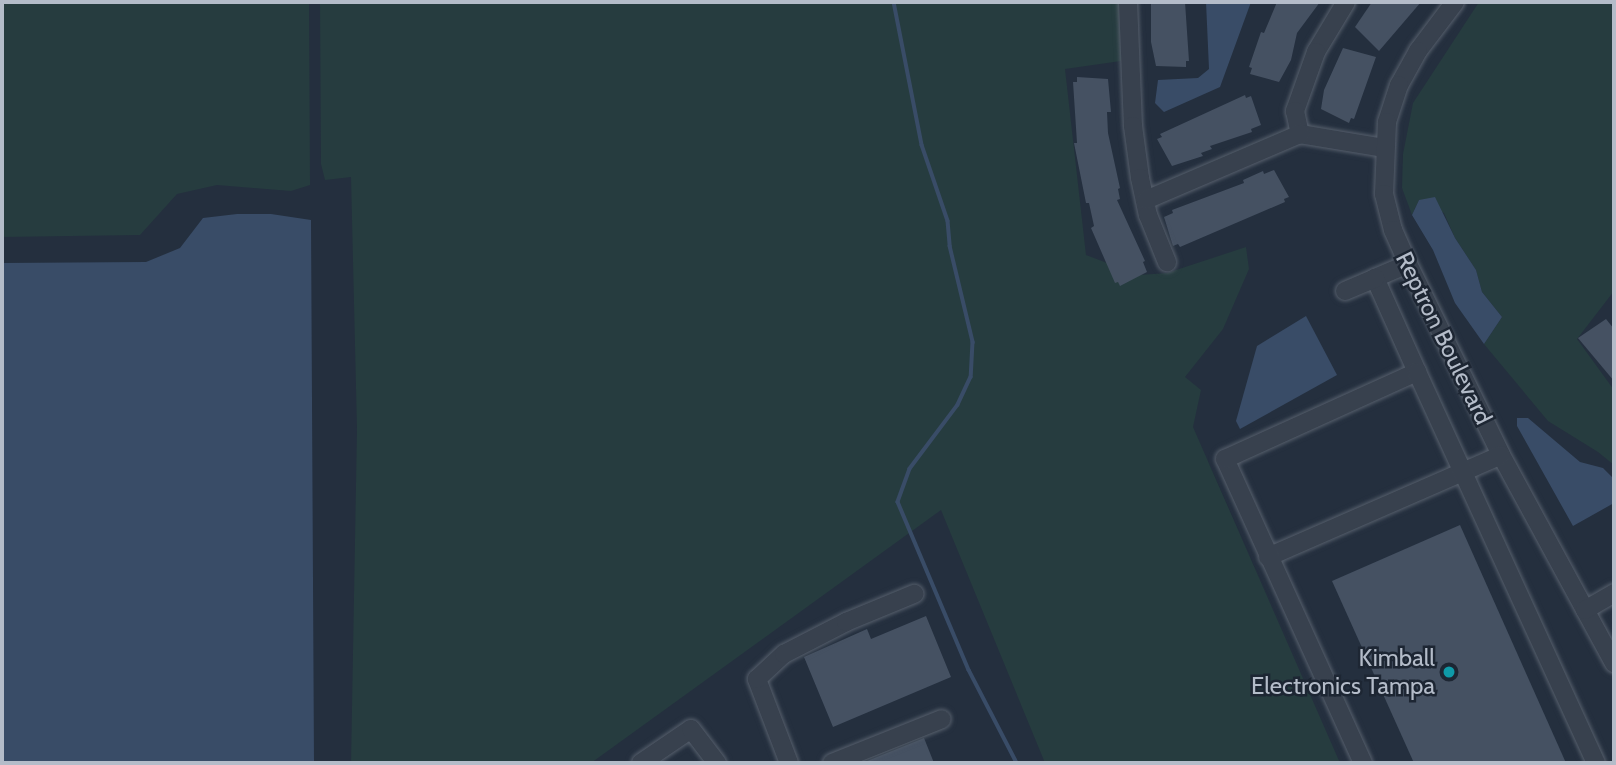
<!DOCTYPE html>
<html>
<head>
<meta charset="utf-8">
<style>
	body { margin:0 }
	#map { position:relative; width:1616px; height:765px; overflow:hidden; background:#242f3e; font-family:Cabin,sans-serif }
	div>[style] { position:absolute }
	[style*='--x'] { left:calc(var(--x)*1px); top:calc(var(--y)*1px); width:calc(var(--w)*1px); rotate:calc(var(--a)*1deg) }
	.green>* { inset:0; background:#263c3f }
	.water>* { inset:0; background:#394c67 }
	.stream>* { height:3.5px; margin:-1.75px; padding:0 1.75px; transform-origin:1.75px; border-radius:1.75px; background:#394c67 }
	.building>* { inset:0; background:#455162 }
	.roads { filter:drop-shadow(0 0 2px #565f6c) drop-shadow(0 0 2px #565f6c) }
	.minor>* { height:18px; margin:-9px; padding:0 9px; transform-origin:9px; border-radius:9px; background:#38414e }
	.dots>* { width:19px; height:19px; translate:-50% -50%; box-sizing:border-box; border:4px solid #1d2633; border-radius:50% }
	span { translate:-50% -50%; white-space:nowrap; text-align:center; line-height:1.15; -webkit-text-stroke:5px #1d2633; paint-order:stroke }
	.street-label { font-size:24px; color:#b4bcc9 }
	.poi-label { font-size:24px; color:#b4bcc9 }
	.right { translate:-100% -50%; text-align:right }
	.frame { position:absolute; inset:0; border:4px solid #b4bcc9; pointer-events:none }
</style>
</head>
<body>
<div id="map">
	<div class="green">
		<div style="clip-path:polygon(2px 2px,309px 2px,310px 185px,291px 191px,217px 185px,177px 194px,140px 235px,2px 237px)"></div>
		<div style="clip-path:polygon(320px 2px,1119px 2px,1121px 61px,1065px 69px,1086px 255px,1139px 275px,1167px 273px,1246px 247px,1249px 269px,1223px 329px,1185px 377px,1201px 390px,1193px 427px,1340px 763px,1045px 763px,941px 510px,591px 763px,351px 763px,357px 429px,351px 177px,325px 180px,321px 164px)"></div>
		<div style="clip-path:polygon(1479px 2px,1614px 2px,1614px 291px,1577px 339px,1614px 390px,1614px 465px,1598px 452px,1548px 421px,1484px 344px,1502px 317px,1482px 292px,1476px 270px,1455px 238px,1444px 213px,1419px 200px,1412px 215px,1402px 188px,1403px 154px,1413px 103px)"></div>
	</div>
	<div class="water">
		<div style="clip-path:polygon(1206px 2px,1251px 2px,1220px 87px,1164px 112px,1155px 103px,1158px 80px,1198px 78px,1209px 69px)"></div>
		<div style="clip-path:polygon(1435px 197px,1455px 238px,1476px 270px,1482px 292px,1502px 317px,1484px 344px,1455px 303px,1433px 250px,1412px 215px,1419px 200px)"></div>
		<div style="clip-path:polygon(237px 214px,271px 214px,311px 220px,314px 763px,2px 763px,2px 263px,146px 262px,180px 248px,203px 218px)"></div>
		<div style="clip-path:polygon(1306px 316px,1337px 375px,1240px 429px,1236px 421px,1257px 346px)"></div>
		<div style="clip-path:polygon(1517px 418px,1528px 418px,1580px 462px,1603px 468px,1614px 479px,1614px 503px,1573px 526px,1517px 426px)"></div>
	</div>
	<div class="stream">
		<div style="--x:894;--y:2;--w:146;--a:78.9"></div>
		<div style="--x:922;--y:145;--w:80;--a:71.1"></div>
		<div style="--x:948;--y:221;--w:25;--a:85"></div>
		<div style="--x:950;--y:246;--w:99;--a:76.5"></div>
		<div style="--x:973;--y:342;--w:35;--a:93"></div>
		<div style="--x:971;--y:377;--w:31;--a:115"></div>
		<div style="--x:958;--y:405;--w:80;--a:126.9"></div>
		<div style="--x:910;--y:469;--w:35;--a:110"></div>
		<div style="--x:898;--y:502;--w:182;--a:67.1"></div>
		<div style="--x:969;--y:670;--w:105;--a:62.7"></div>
	</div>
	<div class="building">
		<div style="clip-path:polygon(1151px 2px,1185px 2px,1189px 61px,1186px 61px,1186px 67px,1156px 66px,1151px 42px)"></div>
		<div style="clip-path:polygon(1277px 2px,1320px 2px,1297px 33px,1291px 60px,1279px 82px,1250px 74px,1252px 68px,1249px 67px,1261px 32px,1264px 33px)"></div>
		<div style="clip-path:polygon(1372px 2px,1421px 2px,1379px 51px,1355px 27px)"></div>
		<div style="clip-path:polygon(1343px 48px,1376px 57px,1354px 119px,1351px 118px,1349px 123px,1321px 109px,1324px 90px)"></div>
		<div style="clip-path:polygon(1077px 77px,1108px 79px,1111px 112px,1107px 112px,1108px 133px,1120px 188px,1118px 189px,1120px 199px,1117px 200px,1145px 261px,1143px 262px,1147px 272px,1120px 286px,1118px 282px,1115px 283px,1091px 228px,1094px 226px,1089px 203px,1086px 203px,1074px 143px,1077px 143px,1073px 82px,1077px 82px)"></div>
		<div style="clip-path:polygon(1245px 95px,1246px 98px,1251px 96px,1261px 125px,1251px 129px,1252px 132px,1210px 146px,1212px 149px,1201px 153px,1203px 156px,1172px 166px,1157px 139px,1162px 137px,1160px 134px)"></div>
		<div style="clip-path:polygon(1274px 170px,1289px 197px,1284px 199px,1285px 202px,1180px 247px,1178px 244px,1173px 246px,1164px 217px,1173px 213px,1172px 210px,1244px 183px,1243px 180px,1263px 171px,1264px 174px)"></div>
		<div style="clip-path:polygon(1606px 319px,1614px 329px,1614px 381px,1578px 338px)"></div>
		<div style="clip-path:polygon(1460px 525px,1566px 763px,1414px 763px,1332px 581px)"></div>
		<div style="clip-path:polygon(926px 616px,951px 677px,833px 727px,804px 657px,867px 629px,871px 639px)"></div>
		<div style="clip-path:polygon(924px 738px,934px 763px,862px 763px)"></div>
	</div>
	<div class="roads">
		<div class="minor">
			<div style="--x:1128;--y:2;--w:124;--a:87.7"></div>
			<div style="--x:1133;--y:126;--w:52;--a:82.3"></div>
			<div style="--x:1140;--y:178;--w:38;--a:78"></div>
			<div style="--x:1148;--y:215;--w:51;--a:68"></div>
			<div style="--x:1346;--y:2;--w:58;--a:121"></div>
			<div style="--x:1316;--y:52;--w:63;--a:109.6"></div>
			<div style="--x:1295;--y:111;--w:24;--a:78"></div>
			<div style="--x:1300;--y:134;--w:86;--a:9.4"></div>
			<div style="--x:1455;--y:2;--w:61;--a:127.1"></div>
			<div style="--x:1418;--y:51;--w:39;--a:119"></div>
			<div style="--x:1399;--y:85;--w:39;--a:108"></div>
			<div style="--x:1387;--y:122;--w:72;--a:92.4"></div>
			<div style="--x:1384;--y:194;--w:37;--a:76"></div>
			<div style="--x:1393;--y:230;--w:37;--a:66"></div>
			<div style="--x:1408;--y:264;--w:212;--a:64"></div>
			<div style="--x:1501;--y:455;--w:237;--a:61.5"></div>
			<div style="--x:1146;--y:200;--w:168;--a:-23.2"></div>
			<div style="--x:1408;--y:264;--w:36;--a:157"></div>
			<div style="--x:1375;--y:278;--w:103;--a:65.9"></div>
			<div style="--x:1345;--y:291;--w:33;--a:-23"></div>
			<div style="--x:1268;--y:557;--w:254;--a:-23.6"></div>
			<div style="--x:1585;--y:610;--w:34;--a:-30"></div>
			<div style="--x:641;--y:763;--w:60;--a:-34.2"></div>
			<div style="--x:691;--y:729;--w:43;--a:52.6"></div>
			<div style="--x:789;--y:763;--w:90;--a:-110.9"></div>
			<div style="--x:757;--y:679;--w:37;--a:-43"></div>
			<div style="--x:784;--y:654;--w:70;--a:-27.3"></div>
			<div style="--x:846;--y:622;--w:74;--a:-22.4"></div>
			<div style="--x:832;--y:763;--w:118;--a:-21.8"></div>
			<div style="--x:1363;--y:763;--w:334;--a:-114.4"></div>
			<div style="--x:1225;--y:459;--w:211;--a:-24.4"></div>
			<div style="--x:1417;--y:372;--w:430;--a:65.4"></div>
		</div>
	</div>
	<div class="dots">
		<div style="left:1449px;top:672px;background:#0f9aa8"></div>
	</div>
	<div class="street-label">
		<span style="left:1444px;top:338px;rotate:64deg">Reptron Boulevard</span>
	</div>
	<div class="poi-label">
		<span class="right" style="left:1435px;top:672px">Kimball<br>Electronics Tampa</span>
	</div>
	<div class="frame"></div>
</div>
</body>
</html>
